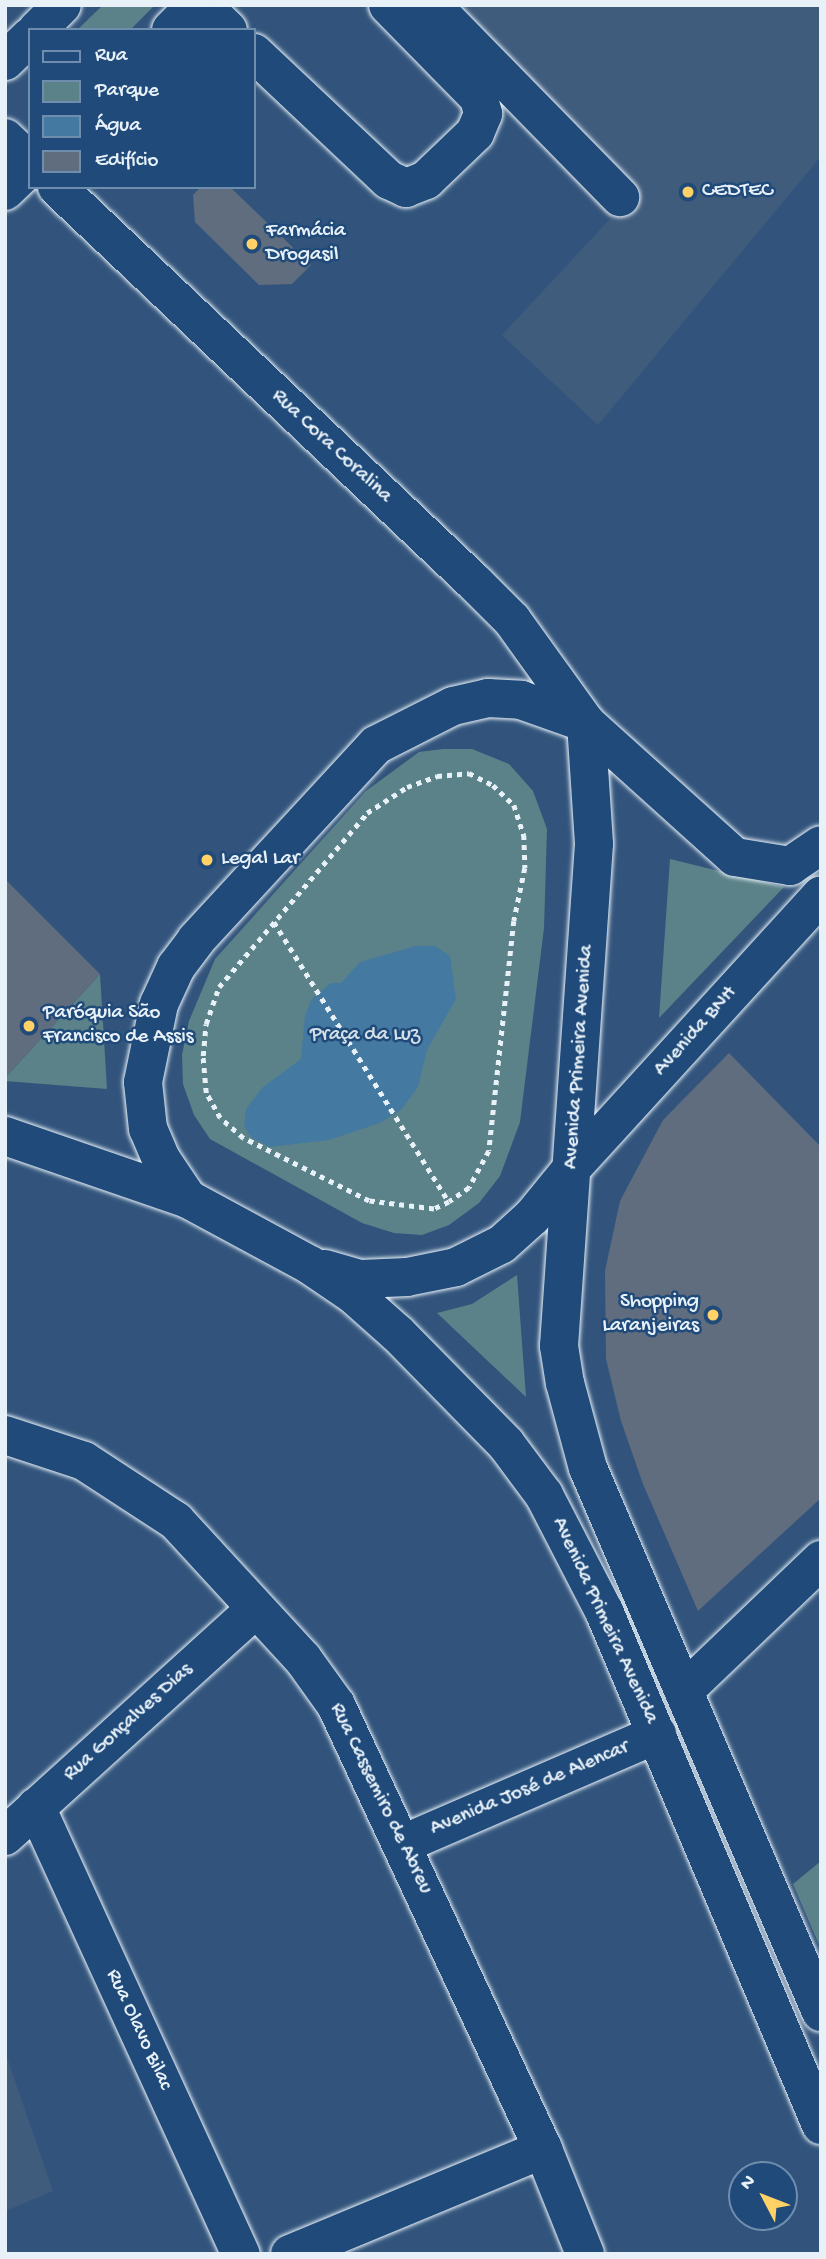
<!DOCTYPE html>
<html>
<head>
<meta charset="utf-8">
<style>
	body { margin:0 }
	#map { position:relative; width:826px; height:2259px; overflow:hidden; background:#32547c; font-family:"Gochi Hand",sans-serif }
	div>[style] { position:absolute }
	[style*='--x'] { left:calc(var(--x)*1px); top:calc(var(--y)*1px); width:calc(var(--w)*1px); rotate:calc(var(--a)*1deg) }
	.built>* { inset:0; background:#405c7d }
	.green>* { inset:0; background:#5b8288 }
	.water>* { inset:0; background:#4479a2 }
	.building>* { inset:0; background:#606d7f }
	.path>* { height:4.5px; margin-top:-2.25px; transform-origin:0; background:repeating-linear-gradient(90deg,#e8f1f8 0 5px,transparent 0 10px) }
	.roads { filter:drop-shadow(0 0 2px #e8f1f8) drop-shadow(0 0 2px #e8f1f8) }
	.minor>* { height:38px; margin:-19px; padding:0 19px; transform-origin:19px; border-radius:19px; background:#1f4a7a }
	.major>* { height:38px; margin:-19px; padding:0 19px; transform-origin:19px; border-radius:19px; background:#1f4a7a }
	.dots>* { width:19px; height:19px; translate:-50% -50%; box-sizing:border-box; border:4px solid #1f4a7a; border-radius:50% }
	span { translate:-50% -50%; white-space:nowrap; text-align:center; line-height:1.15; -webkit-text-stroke:5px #1f4a7a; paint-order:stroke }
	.poi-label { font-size:21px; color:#e8f1f8 }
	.left { translate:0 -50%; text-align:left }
	.right { translate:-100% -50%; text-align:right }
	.street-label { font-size:21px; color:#e8f1f8 }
	.park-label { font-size:21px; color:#d3e0e7 }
	.frame { position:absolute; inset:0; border:7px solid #e8f1f8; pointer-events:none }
	.legend { position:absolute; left:28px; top:28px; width:228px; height:161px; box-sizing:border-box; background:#1f4a7a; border:2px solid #6f8dac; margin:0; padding:9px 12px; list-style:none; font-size:21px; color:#e8f1f8 }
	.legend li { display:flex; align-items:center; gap:14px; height:35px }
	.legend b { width:35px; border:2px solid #6f8dac }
	.north { position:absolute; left:728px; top:2161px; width:70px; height:70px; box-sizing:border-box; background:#1f4a7a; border:2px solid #6f8dac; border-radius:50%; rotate:312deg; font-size:19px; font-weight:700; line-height:28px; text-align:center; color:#e8f1f8 }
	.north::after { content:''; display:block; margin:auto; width:24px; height:32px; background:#ffd166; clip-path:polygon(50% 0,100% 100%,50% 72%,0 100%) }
</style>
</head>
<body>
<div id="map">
	<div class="built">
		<div style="clip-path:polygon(408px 5px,821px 5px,821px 156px,598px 425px,502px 335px,610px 219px)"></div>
		<div style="clip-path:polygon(5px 2052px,53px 2191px,5px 2211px)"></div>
	</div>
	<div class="green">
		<div style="clip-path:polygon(103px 5px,155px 5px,130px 30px,77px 30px)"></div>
		<div style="clip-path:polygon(443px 749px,472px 749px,509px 764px,533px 791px,547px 829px,544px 928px,520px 1122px,500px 1176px,479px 1203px,449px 1225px,422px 1235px,394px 1233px,362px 1223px,210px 1139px,194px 1115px,183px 1084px,182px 1055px,189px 1021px,215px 959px,366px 791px,419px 752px)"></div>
		<div style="clip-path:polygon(670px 859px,784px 887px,659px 1018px)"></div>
		<div style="clip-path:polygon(100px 974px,107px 1089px,5px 1081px,5px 1078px)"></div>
		<div style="clip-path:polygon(517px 1275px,526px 1397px,437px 1313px,472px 1304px)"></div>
		<div style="clip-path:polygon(821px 1861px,821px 1949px,793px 1884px)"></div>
	</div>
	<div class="water">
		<div style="clip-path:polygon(416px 946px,435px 946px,450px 956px,456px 999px,427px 1050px,418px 1087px,401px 1110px,380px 1123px,329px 1140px,270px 1147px,252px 1138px,244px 1126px,246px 1109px,263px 1087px,301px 1059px,305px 1015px,312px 999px,331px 983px,341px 983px,360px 962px)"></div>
	</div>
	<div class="building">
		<div style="clip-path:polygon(201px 187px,230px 187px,311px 265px,292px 284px,259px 285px,195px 222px,193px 195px)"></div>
		<div style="clip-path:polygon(5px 879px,100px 974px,5px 1078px)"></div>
		<div style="clip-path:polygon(729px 1053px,821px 1147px,821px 1498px,698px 1611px,643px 1484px,621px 1421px,606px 1359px,605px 1271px,620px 1201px,663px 1120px)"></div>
	</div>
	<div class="path">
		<div style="--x:469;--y:773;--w:27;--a:27"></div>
		<div style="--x:493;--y:785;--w:29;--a:44"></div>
		<div style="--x:514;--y:805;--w:32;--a:72"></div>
		<div style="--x:524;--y:835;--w:33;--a:88"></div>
		<div style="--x:525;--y:868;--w:54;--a:101.7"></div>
		<div style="--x:514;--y:921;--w:231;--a:96.2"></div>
		<div style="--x:489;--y:1151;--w:42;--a:118.4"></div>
		<div style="--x:469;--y:1188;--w:24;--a:145"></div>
		<div style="--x:449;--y:1202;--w:17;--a:155"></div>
		<div style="--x:434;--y:1209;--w:65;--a:-173"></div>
		<div style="--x:369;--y:1201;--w:141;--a:-153.4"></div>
		<div style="--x:243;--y:1138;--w:30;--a:-139"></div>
		<div style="--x:220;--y:1118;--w:29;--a:-119"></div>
		<div style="--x:206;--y:1093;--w:37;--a:-95"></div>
		<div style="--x:203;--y:1056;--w:32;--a:-85"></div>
		<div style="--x:206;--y:1024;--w:39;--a:-71"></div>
		<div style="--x:219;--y:987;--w:228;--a:-49.6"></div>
		<div style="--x:367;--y:813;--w:48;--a:-33"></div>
		<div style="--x:407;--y:787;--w:32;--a:-20"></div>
		<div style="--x:437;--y:776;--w:32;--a:-5"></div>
		<div style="--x:274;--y:922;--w:330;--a:58"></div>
	</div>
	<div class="roads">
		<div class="minor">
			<div style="--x:202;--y:5;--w:36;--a:44"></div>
			<div style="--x:432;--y:5;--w:269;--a:45.6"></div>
			<div style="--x:254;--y:53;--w:185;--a:43.3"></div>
			<div style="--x:389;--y:180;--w:19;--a:25"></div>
			<div style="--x:406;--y:188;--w:22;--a:-22"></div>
			<div style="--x:426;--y:180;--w:68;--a:-43.8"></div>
			<div style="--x:475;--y:133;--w:21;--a:-67"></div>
			<div style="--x:483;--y:114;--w:16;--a:-104"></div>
			<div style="--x:479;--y:98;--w:130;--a:-134.4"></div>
			<div style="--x:586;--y:723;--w:200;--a:42"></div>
			<div style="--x:735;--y:857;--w:56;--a:9.3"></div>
			<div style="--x:790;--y:866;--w:37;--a:-34"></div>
			<div style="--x:572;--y:1168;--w:369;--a:-47.6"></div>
			<div style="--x:5;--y:1435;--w:83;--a:18.2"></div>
			<div style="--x:84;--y:1461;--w:110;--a:33.1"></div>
			<div style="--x:176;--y:1521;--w:188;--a:47.4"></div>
			<div style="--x:303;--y:1659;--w:57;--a:54.3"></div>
			<div style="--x:336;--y:1705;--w:490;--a:65"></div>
			<div style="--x:543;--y:2149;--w:113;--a:68.2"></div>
			<div style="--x:684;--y:1691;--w:190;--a:-43.7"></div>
			<div style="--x:36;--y:1807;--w:492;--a:65.4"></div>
			<div style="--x:5;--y:1836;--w:336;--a:-42.2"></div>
			<div style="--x:403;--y:1844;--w:277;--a:-23.4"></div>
			<div style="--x:290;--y:2254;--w:274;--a:-22.5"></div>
		</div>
		<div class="major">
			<div style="--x:37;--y:30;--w:35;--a:-45"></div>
			<div style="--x:171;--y:30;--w:35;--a:-45"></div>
			<div style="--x:5;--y:61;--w:35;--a:-44"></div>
			<div style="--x:5;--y:138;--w:35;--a:44"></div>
			<div style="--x:57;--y:187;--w:574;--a:43.45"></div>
			<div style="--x:474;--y:582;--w:54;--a:45"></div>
			<div style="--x:512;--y:620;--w:127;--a:54.3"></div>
			<div style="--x:5;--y:191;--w:35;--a:-44"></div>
			<div style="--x:586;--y:723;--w:121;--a:86.2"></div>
			<div style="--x:594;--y:844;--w:503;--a:93.99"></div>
			<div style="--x:559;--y:1346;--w:37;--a:81"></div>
			<div style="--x:565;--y:1383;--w:88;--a:74.9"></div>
			<div style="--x:588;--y:1468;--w:592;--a:66.81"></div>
			<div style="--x:5;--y:1136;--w:194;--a:19"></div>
			<div style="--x:188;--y:1199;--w:139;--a:28.4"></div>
			<div style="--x:310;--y:1265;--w:53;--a:34.3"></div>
			<div style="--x:354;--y:1295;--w:59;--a:41.6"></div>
			<div style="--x:398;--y:1334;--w:154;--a:45.5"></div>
			<div style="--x:506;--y:1444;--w:64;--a:53.3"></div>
			<div style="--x:544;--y:1495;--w:131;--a:62.7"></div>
			<div style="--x:604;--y:1611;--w:558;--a:67.11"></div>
			<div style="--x:188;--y:1199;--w:48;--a:-124"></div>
			<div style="--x:161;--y:1159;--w:33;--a:-113"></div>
			<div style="--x:148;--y:1129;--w:47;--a:-96.1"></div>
			<div style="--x:143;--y:1082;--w:80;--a:-78.4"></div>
			<div style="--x:159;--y:1004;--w:41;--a:-65.3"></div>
			<div style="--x:176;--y:967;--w:34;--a:-53"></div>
			<div style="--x:196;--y:940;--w:265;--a:-47.3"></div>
			<div style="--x:376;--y:745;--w:86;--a:-26.9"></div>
			<div style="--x:453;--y:706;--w:36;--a:-13"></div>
			<div style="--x:488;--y:698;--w:33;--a:3"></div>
			<div style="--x:521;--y:700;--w:69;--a:19.5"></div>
			<div style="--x:325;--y:1269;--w:37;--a:16"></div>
			<div style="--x:361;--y:1279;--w:46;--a:-2.5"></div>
			<div style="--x:407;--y:1277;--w:50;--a:-11.5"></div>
			<div style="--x:456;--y:1267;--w:51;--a:-26.6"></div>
			<div style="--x:502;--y:1244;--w:40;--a:-42"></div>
			<div style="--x:532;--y:1217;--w:63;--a:-50.8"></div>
		</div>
	</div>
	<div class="dots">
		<div style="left:688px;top:192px;background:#ffd166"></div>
		<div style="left:252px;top:244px;background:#ffd166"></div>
		<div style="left:207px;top:860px;background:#ffd166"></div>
		<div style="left:29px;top:1026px;background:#ffd166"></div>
		<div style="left:713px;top:1315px;background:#ffd166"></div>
	</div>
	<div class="poi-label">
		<span class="left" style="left:702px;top:192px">CEDTEC</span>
		<span class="left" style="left:266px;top:244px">Farmácia<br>Drogasil</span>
		<span class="left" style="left:221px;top:860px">Legal Lar</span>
		<span class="left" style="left:43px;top:1026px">Paróquia São<br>Francisco de Assis</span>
		<span class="right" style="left:699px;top:1315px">Shopping<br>Laranjeiras</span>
	</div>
	<div class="street-label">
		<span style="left:331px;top:447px;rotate:43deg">Rua Cora Coralina</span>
		<span style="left:696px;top:1032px;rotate:-48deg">Avenida BNH</span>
		<span style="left:580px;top:1057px;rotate:-86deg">Avenida Primeira Avenida</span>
		<span style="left:604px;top:1621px;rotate:65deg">Avenida Primeira Avenida</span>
		<span style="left:129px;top:1723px;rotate:-42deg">Rua Gonçalves Dias</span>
		<span style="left:530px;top:1789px;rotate:-23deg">Avenida José de Alencar</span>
		<span style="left:380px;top:1799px;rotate:64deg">Rua Cassemiro de Abreu</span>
		<span style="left:138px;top:2030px;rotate:65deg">Rua Olavo Bilac</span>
	</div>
	<div class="park-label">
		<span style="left:365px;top:1036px">Praça da Luz</span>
	</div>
	<div class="frame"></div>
	<ul class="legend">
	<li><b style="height:9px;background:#1f4a7a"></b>Rua</li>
	<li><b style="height:19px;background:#5b8288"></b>Parque</li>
	<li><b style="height:19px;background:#4479a2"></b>Água</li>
	<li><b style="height:19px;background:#606d7f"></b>Edifício</li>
	</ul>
	<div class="north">N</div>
</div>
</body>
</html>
